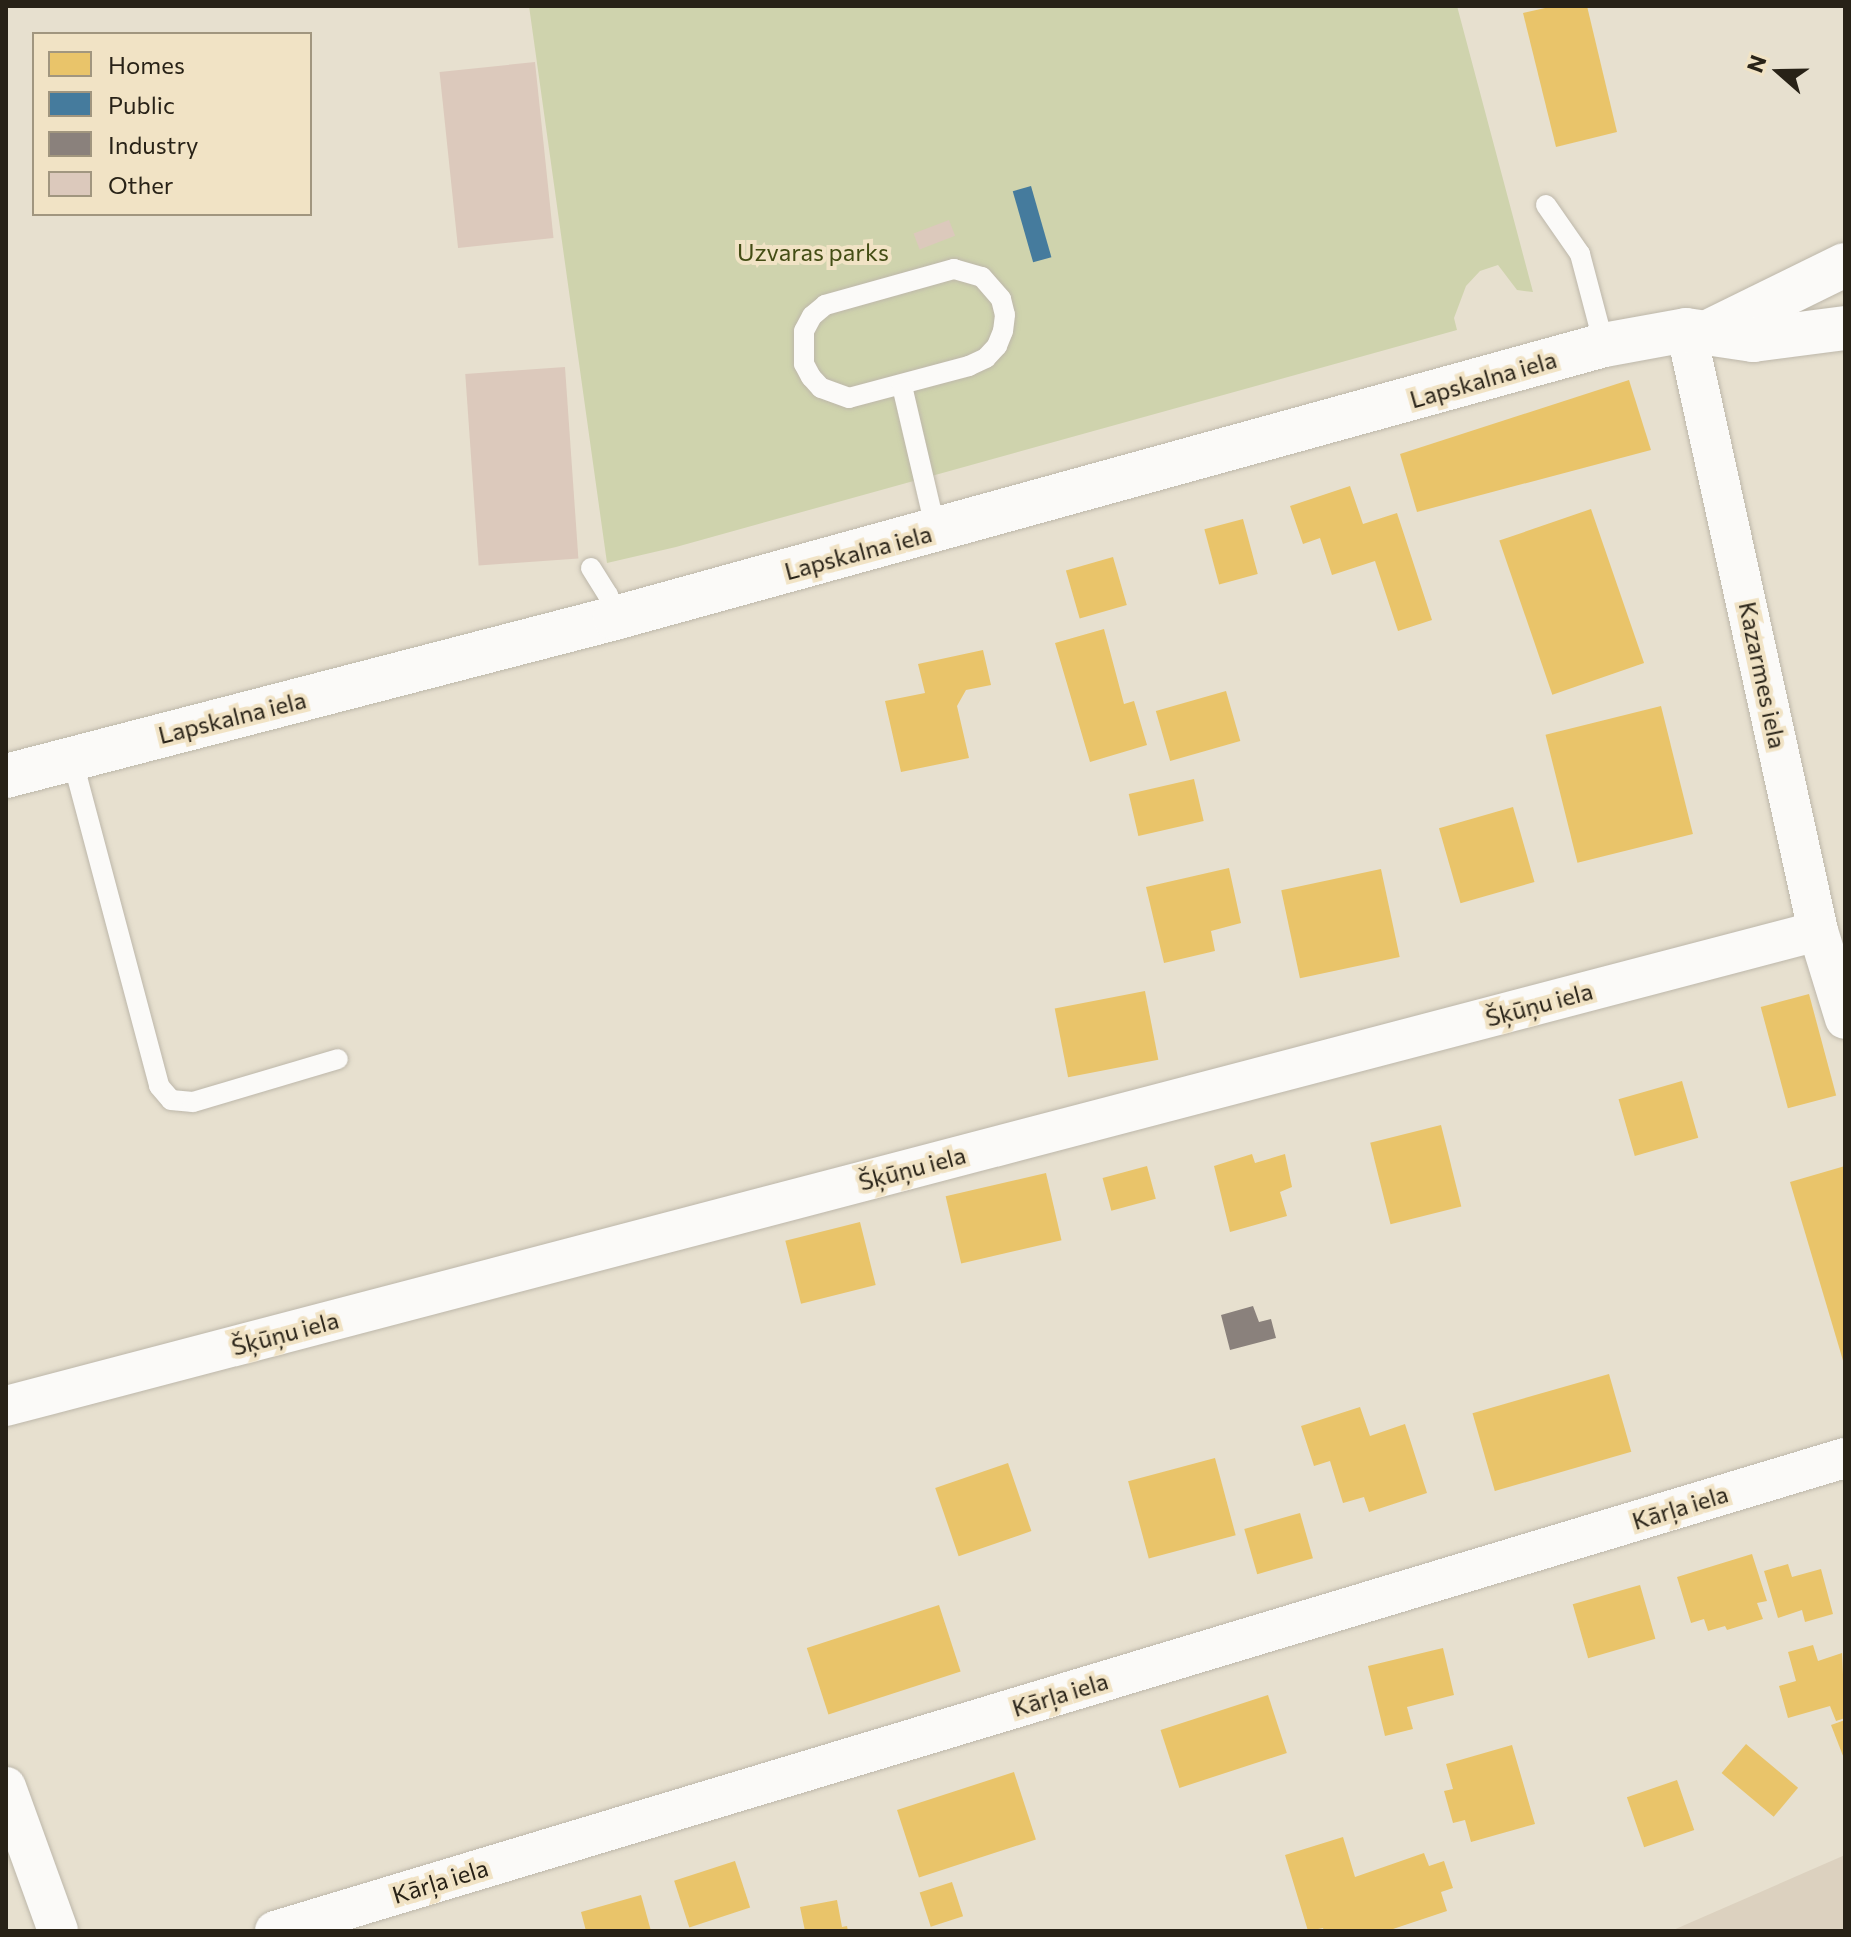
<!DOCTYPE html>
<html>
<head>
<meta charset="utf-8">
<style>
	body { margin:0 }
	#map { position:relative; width:1851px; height:1937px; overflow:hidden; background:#e7e0cf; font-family:Commissioner,sans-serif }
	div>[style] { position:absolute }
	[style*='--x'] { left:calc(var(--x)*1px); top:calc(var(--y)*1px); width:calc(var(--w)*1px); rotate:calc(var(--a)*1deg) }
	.commercial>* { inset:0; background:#dcd1bf }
	.green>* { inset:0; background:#cfd3ad }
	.homes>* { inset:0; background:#e9c46a; transform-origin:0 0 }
	.public>* { inset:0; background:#457b9d; transform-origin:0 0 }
	.industry>* { inset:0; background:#8a817c }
	.building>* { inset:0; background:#dcc9bc; transform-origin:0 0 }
	.roads { filter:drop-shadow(0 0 2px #bdb7aa) drop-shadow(0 0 2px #bdb7aa) }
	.lane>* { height:20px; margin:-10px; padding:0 10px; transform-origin:10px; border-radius:10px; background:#fbfaf8 }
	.street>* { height:40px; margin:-20px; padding:0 20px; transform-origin:20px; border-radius:20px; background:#fbfaf8 }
	.secondary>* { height:44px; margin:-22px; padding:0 22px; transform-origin:22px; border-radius:22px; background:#fbfaf8 }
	span { translate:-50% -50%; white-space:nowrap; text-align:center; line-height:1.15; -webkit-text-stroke:8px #f1e3c5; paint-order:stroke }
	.park-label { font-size:24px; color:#434d14 }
	.street-label { font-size:24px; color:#282217 }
	.frame { position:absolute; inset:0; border:8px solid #282217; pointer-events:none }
	.legend { position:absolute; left:32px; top:32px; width:280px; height:184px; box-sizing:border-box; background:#f1e3c5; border:2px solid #a1967f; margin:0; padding:10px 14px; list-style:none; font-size:24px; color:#282217 }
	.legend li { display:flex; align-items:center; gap:16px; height:40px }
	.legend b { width:40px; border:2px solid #a1967f }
	.north { position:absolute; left:1739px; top:32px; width:80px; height:80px; -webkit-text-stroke:6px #f1e3c5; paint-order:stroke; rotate:290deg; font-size:22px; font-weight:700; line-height:32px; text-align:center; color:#282217 }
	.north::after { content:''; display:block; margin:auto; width:28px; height:36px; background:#282217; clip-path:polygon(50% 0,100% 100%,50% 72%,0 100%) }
</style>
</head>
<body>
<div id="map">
	<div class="commercial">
		<div style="clip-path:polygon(1845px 1855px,1845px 1931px,1671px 1931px)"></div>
	</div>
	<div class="green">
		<div style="clip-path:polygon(529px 6px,1457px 6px,1533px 292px,1517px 290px,1498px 265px,1480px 271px,1466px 286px,1454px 318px,1457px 330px,676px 547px,607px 563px)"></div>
	</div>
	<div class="homes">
		<div style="clip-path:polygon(1554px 6px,1587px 6px,1617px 132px,1556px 147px,1523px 13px)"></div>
		<div style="clip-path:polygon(1629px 380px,1651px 450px,1417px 512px,1400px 454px)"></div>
		<div style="clip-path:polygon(1350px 486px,1363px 524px,1397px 513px,1432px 620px,1398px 631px,1375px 561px,1332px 575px,1320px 538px,1303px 544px,1290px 506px)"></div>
		<div style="left:1591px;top:509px;width:163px;height:97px;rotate:71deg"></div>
		<div style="left:1243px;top:519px;width:57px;height:40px;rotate:75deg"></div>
		<div style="left:1113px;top:557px;width:50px;height:49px;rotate:74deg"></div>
		<div style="clip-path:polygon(1104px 629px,1124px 704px,1134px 701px,1147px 745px,1090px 762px,1055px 643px)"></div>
		<div style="clip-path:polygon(983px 650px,991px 685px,966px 690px,957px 706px,969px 758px,901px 772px,885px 701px,925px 693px,918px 664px)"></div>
		<div style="left:1226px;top:691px;width:52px;height:73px;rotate:74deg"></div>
		<div style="left:1661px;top:706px;width:132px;height:119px;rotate:76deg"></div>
		<div style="left:1194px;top:779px;width:43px;height:67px;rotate:77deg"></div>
		<div style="left:1513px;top:807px;width:78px;height:77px;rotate:74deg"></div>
		<div style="clip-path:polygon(1229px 868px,1241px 923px,1211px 931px,1215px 951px,1164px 963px,1146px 887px)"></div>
		<div style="left:1381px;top:869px;width:90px;height:102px;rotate:78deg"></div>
		<div style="left:1145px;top:991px;width:70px;height:92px;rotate:79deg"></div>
		<div style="left:1809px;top:994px;width:105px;height:50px;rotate:75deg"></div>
		<div style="left:1682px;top:1081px;width:59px;height:66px;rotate:74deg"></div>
		<div style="left:1441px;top:1125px;width:84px;height:73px;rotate:76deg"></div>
		<div style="clip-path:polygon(1252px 1154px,1255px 1163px,1285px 1154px,1292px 1187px,1280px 1192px,1287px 1216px,1230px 1232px,1214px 1166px)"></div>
		<div style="left:1147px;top:1166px;width:34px;height:46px;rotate:75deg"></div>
		<div style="clip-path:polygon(1845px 1166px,1845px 1364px,1844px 1364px,1790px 1182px)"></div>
		<div style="left:1046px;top:1173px;width:69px;height:103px;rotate:77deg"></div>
		<div style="left:860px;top:1222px;width:65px;height:77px;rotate:76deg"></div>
		<div style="left:1609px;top:1374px;width:81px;height:142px;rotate:74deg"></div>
		<div style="clip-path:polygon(1360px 1407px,1370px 1436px,1405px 1424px,1427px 1493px,1369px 1512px,1364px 1497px,1343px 1503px,1330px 1461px,1314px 1466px,1301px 1426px)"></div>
		<div style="left:1215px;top:1458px;width:80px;height:90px;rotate:75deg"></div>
		<div style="left:1008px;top:1463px;width:72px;height:77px;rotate:71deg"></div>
		<div style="left:1300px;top:1513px;width:47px;height:58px;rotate:74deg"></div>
		<div style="clip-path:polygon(1752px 1554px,1767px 1601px,1757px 1603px,1763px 1619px,1727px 1630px,1725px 1626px,1708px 1631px,1704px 1619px,1691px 1623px,1677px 1577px)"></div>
		<div style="clip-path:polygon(1788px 1564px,1792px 1577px,1821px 1569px,1833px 1614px,1805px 1622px,1802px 1610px,1778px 1618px,1764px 1571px)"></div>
		<div style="left:1640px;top:1585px;width:56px;height:70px;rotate:74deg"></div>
		<div style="left:939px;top:1605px;width:70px;height:139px;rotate:72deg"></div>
		<div style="clip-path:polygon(1813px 1645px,1818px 1661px,1842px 1653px,1845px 1718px,1836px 1721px,1830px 1706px,1788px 1718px,1779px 1686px,1796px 1681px,1788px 1652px)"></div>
		<div style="clip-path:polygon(1443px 1648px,1454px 1695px,1407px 1707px,1413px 1729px,1385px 1736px,1368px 1666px)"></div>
		<div style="left:1268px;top:1695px;width:61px;height:113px;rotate:72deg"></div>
		<div style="clip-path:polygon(1845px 1720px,1845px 1761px,1831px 1725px)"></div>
		<div style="left:1746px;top:1744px;width:68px;height:38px;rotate:40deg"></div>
		<div style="clip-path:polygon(1512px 1745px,1535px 1824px,1471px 1842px,1465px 1820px,1453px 1823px,1444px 1791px,1453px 1789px,1446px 1764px)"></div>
		<div style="left:1014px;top:1772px;width:71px;height:123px;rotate:72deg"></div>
		<div style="left:1677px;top:1780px;width:53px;height:53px;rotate:71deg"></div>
		<div style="clip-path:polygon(1343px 1837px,1355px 1877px,1424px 1853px,1429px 1866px,1444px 1861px,1453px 1888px,1441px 1892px,1447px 1911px,1387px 1931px,1324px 1931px,1323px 1928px,1308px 1931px,1285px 1855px)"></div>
		<div style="left:735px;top:1861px;width:49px;height:64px;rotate:72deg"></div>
		<div style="left:952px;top:1882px;width:36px;height:34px;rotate:72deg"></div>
		<div style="clip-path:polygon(641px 1895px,651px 1931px,586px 1931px,581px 1912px)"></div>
		<div style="clip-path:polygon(837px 1900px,842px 1927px,847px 1926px,848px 1931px,805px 1931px,800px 1907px)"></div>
	</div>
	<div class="public">
		<div style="left:1031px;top:186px;width:74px;height:19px;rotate:74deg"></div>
	</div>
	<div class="industry">
		<div style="clip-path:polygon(1253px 1306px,1259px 1322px,1271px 1319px,1276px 1338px,1230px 1350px,1221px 1315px)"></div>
	</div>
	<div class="building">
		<div style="left:535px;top:62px;width:177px;height:96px;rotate:84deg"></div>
		<div style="left:949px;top:220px;width:17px;height:38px;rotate:69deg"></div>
		<div style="left:565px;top:367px;width:192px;height:100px;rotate:86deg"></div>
	</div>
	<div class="roads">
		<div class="lane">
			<div style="--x:1546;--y:205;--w:60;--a:55.2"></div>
			<div style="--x:1580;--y:254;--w:94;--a:75.2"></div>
			<div style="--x:954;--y:269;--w:29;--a:16"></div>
			<div style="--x:982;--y:277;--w:29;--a:49"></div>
			<div style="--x:1001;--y:299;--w:16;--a:76"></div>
			<div style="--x:1005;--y:315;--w:16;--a:97"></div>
			<div style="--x:1003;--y:331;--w:16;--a:112"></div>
			<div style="--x:997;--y:346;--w:16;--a:133"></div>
			<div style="--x:986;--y:358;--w:19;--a:155"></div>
			<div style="--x:969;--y:366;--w:124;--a:165.1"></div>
			<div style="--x:849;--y:398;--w:30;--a:-160"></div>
			<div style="--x:821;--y:388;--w:15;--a:-132"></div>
			<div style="--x:811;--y:377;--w:15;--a:-118"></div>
			<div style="--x:804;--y:364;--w:33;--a:-90"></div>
			<div style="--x:804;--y:331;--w:17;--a:-62"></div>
			<div style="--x:812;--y:316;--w:17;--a:-40"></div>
			<div style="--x:825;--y:305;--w:134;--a:-15.6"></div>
			<div style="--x:902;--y:386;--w:149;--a:76.8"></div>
			<div style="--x:591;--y:568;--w:32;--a:58"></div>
			<div style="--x:608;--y:595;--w:24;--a:73"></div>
			<div style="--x:72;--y:758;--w:339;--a:75.1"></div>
			<div style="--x:159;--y:1086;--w:18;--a:49"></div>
			<div style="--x:171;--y:1100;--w:22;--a:5"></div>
			<div style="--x:193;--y:1102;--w:151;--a:-16.5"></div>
		</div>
		<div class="street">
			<div style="--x:1686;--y:330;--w:615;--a:77.61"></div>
			<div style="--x:1818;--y:931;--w:92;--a:72.9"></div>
			<div style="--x:6;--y:1406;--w:1873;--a:-14.69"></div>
			<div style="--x:6;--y:1787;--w:153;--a:70.1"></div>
			<div style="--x:275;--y:1931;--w:1640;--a:-16.77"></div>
		</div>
		<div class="secondary">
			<div style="--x:1710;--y:331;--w:150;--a:-26.1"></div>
			<div style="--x:6;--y:776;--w:629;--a:-14.54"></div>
			<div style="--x:615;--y:618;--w:1026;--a:-15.43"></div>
			<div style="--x:1604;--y:345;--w:83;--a:-10.4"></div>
			<div style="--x:1686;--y:330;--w:68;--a:8.5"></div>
			<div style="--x:1753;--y:340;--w:93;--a:-7.4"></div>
		</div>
	</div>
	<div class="park-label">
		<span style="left:813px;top:252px">Uzvaras parks</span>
	</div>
	<div class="street-label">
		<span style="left:1483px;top:379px;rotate:-16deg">Lapskalna iela</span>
		<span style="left:858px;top:552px;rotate:-15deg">Lapskalna iela</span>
		<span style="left:1763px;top:675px;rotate:78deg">Kazarmes iela</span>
		<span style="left:232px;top:717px;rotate:-14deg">Lapskalna iela</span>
		<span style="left:1539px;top:1004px;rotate:-15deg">Šķūņu iela</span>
		<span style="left:912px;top:1168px;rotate:-15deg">Šķūņu iela</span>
		<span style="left:285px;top:1333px;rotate:-15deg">Šķūņu iela</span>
		<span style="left:1680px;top:1507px;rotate:-17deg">Kārļa iela</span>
		<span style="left:1060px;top:1694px;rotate:-17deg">Kārļa iela</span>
		<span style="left:440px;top:1881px;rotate:-17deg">Kārļa iela</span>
	</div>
	<div class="frame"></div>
	<ul class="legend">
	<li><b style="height:22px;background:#e9c46a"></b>Homes</li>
	<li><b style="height:22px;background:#457b9d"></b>Public</li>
	<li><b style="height:22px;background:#8a817c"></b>Industry</li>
	<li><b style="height:22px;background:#dcc9bc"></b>Other</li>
	</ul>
	<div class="north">N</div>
</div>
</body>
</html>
